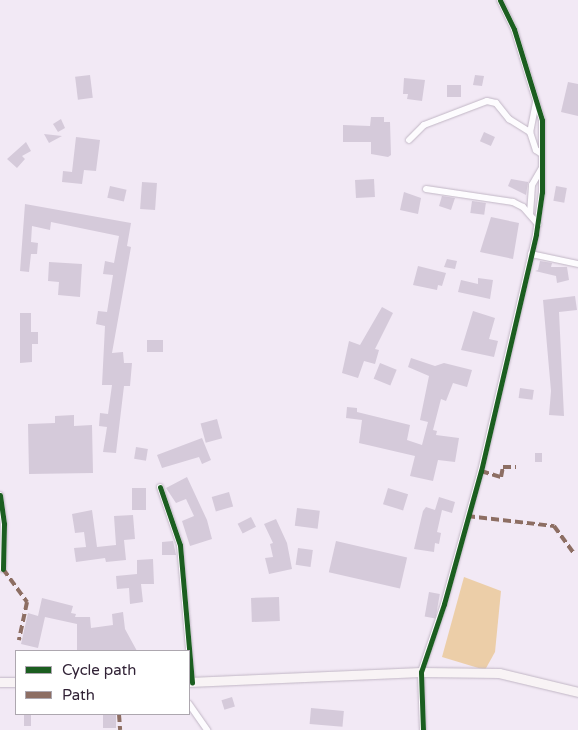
<!DOCTYPE html>
<html>
<head>
<meta charset="utf-8">
<style>
	body { margin:0 }
	#map { position:relative; width:578px; height:730px; overflow:hidden; background:#f2e9f5; font-family:"Varela Round",sans-serif }
	div>[style] { position:absolute }
	[style*='--x'] { left:calc(var(--x)*1px); top:calc(var(--y)*1px); width:calc(var(--w)*1px); rotate:calc(var(--a)*1deg) }
	.green>* { inset:0; background:#eccea8 }
	.building>* { inset:0; background:#d5cada; transform-origin:0 0 }
	.roads { filter:drop-shadow(0 0 1px #c1b6c5) drop-shadow(0 0 1px #c1b6c5) }
	.street>* { height:6px; margin:-3px; padding:0 3px; transform-origin:3px; border-radius:3px; background:#fdfcfe }
	.secondary>* { height:9px; margin:-4.5px; padding:0 4.5px; transform-origin:4.5px; border-radius:4.5px; background:#f8f3f5 }
	.quiet>* { height:4px; margin-top:-2px; transform-origin:0; background:repeating-linear-gradient(90deg,#8d6e63 0 8px,transparent 0 12px) }
	.cycleway>* { height:5px; margin:-2.5px; padding:0 2.5px; transform-origin:2.5px; border-radius:2.5px; background:#1b5e20 }
	span { translate:-50% -50%; white-space:nowrap; text-align:center; line-height:1.15; -webkit-text-stroke:5px #fff; paint-order:stroke }
	.legend { position:absolute; left:15px; top:650px; width:175px; height:65px; box-sizing:border-box; background:#fff; border:1px solid #ada7af; margin:0; padding:6px 9px; list-style:none; font-size:15px; color:#312236 }
	.legend li { display:flex; align-items:center; gap:10px; height:25px }
	.legend b { width:25px; border:1px solid #ada7af }
</style>
</head>
<body>
<div id="map">
	<div class="green">
		<div style="clip-path:polygon(464px 577px,501px 591px,495px 652px,485px 670px,442px 657px)"></div>
	</div>
	<div class="building">
		<div style="left:90px;top:75px;width:23px;height:15px;rotate:83deg"></div>
		<div style="clip-path:polygon(475px 75px,484px 76px,482px 86px,473px 85px)"></div>
		<div style="clip-path:polygon(404px 78px,425px 80px,422px 101px,407px 99px,408px 94px,403px 94px)"></div>
		<div style="clip-path:polygon(568px 82px,578px 84px,578px 116px,561px 112px)"></div>
		<div style="left:447px;top:85px;width:14px;height:12px"></div>
		<div style="clip-path:polygon(371px 117px,384px 117px,384px 122px,390px 122px,391px 155px,388px 157px,371px 154px,371px 142px,343px 142px,343px 125px,370px 126px)"></div>
		<div style="clip-path:polygon(61px 119px,65px 128px,58px 132px,53px 124px)"></div>
		<div style="left:484px;top:132px;width:12px;height:10px;rotate:24deg"></div>
		<div style="clip-path:polygon(44px 134px,62px 136px,49px 143px)"></div>
		<div style="clip-path:polygon(76px 137px,100px 140px,96px 171px,84px 170px,82px 184px,62px 182px,63px 171px,72px 172px)"></div>
		<div style="clip-path:polygon(26px 142px,31px 151px,22px 156px,25px 159px,17px 168px,7px 159px)"></div>
		<div style="left:374px;top:179px;width:18px;height:19px;rotate:87deg"></div>
		<div style="clip-path:polygon(511px 179px,528px 182px,526px 195px,508px 186px)"></div>
		<div style="left:142px;top:182px;width:15px;height:27px;rotate:4deg"></div>
		<div style="left:110px;top:186px;width:17px;height:12px;rotate:13deg"></div>
		<div style="left:556px;top:186px;width:11px;height:15px;rotate:10deg"></div>
		<div style="clip-path:polygon(404px 192px,421px 198px,418px 214px,400px 210px)"></div>
		<div style="clip-path:polygon(442px 196px,455px 198px,451px 210px,439px 206px)"></div>
		<div style="left:472px;top:201px;width:14px;height:12px;rotate:8deg"></div>
		<div style="clip-path:polygon(25px 204px,131px 223px,127px 246px,131px 247px,112px 353px,123px 352px,124px 363px,132px 363px,130px 386px,124px 386px,116px 453px,103px 452px,107px 427px,99px 426px,100px 413px,108px 414px,112px 385px,102px 385px,105px 326px,96px 324px,98px 311px,107px 312px,113px 275px,103px 274px,105px 261px,114px 263px,119px 236px,51px 222px,50px 230px,32px 226px,31px 242px,38px 243px,37px 254px,31px 254px,29px 272px,20px 271px)"></div>
		<div style="clip-path:polygon(491px 217px,519px 223px,513px 259px,480px 252px)"></div>
		<div style="clip-path:polygon(447px 259px,457px 261px,455px 269px,444px 267px)"></div>
		<div style="clip-path:polygon(540px 261px,552px 263px,551px 267px,567px 267px,569px 280px,557px 283px,556px 276px,535px 271px,538px 270px)"></div>
		<div style="clip-path:polygon(49px 262px,82px 264px,80px 297px,58px 295px,59px 282px,48px 281px)"></div>
		<div style="clip-path:polygon(418px 266px,446px 273px,442px 286px,438px 285px,437px 290px,413px 285px)"></div>
		<div style="clip-path:polygon(478px 278px,493px 280px,490px 299px,458px 292px,461px 280px,478px 284px)"></div>
		<div style="clip-path:polygon(575px 296px,577px 310px,559px 312px,564px 416px,549px 415px,551px 391px,543px 300px)"></div>
		<div style="clip-path:polygon(382px 307px,393px 313px,375px 349px,379px 350px,375px 364px,364px 361px,358px 378px,342px 373px,349px 341px,360px 345px)"></div>
		<div style="clip-path:polygon(473px 311px,495px 318px,489px 339px,498px 341px,494px 357px,461px 350px)"></div>
		<div style="clip-path:polygon(20px 313px,31px 313px,31px 332px,38px 332px,38px 344px,32px 344px,32px 362px,20px 363px)"></div>
		<div style="left:147px;top:340px;width:16px;height:12px"></div>
		<div style="clip-path:polygon(411px 358px,435px 366px,444px 363px,472px 370px,467px 387px,453px 383px,446px 401px,441px 399px,433px 430px,437px 431px,436px 435px,459px 438px,455px 462px,438px 460px,433px 481px,410px 476px,415px 456px,359px 443px,362px 420px,346px 418px,347px 407px,357px 408px,357px 412px,410px 425px,407px 440px,422px 445px,428px 422px,420px 420px,429px 376px,408px 367px)"></div>
		<div style="left:380px;top:363px;width:18px;height:17px;rotate:22deg"></div>
		<div style="left:520px;top:388px;width:14px;height:10px;rotate:8deg"></div>
		<div style="clip-path:polygon(74px 415px,74px 426px,92px 425px,93px 473px,29px 474px,28px 424px,55px 423px,55px 416px)"></div>
		<div style="left:217px;top:419px;width:20px;height:17px;rotate:75deg"></div>
		<div style="clip-path:polygon(202px 438px,211px 460px,202px 464px,199px 457px,162px 468px,157px 455px)"></div>
		<div style="left:136px;top:447px;width:12px;height:12px;rotate:9deg"></div>
		<div style="left:535px;top:453px;width:7px;height:9px"></div>
		<div style="clip-path:polygon(187px 477px,207px 520px,212px 539px,190px 546px,182px 521px,194px 516px,186px 499px,176px 503px,166px 488px)"></div>
		<div style="left:132px;top:488px;width:14px;height:22px"></div>
		<div style="left:388px;top:488px;width:21px;height:17px;rotate:17deg"></div>
		<div style="left:229px;top:492px;width:15px;height:18px;rotate:74deg"></div>
		<div style="clip-path:polygon(439px 497px,455px 502px,452px 513px,442px 510px,437px 532px,441px 533px,439px 544px,435px 543px,434px 552px,414px 549px,423px 511px,426px 507px,435px 510px)"></div>
		<div style="left:297px;top:508px;width:23px;height:18px;rotate:7deg"></div>
		<div style="clip-path:polygon(92px 510px,97px 547px,116px 545px,114px 516px,133px 515px,135px 539px,124px 540px,126px 560px,106px 562px,105px 558px,76px 562px,74px 548px,86px 547px,84px 532px,75px 533px,72px 514px)"></div>
		<div style="left:251px;top:517px;width:11px;height:15px;rotate:63deg"></div>
		<div style="clip-path:polygon(276px 519px,287px 543px,292px 569px,269px 574px,265px 558px,273px 557px,270px 544px,273px 543px,264px 524px)"></div>
		<div style="clip-path:polygon(173px 541px,176px 555px,162px 555px,162px 542px)"></div>
		<div style="left:336px;top:541px;width:73px;height:32px;rotate:13deg"></div>
		<div style="left:298px;top:548px;width:15px;height:17px;rotate:8deg"></div>
		<div style="clip-path:polygon(153px 559px,154px 584px,141px 584px,143px 602px,130px 604px,129px 588px,117px 589px,116px 576px,137px 574px,137px 560px)"></div>
		<div style="left:429px;top:592px;width:11px;height:25px;rotate:10deg"></div>
		<div style="left:279px;top:597px;width:24px;height:28px;rotate:88deg"></div>
		<div style="clip-path:polygon(42px 598px,73px 606px,71px 613px,76px 614px,75px 617px,90px 617px,91px 628px,113px 625px,112px 614px,123px 612px,125px 629px,137px 651px,77px 651px,77px 624px,45px 617px,38px 648px,21px 644px,28px 613px,38px 616px)"></div>
		<div style="left:232px;top:697px;width:10px;height:11px;rotate:73deg"></div>
		<div style="left:311px;top:708px;width:33px;height:16px;rotate:5deg"></div>
		<div style="left:24px;top:714px;width:7px;height:12px"></div>
		<div style="left:103px;top:714px;width:13px;height:14px"></div>
	</div>
	<div class="roads">
		<div class="street">
			<div style="--x:536;--y:102;--w:31;--a:101"></div>
			<div style="--x:530;--y:132;--w:19;--a:72"></div>
			<div style="--x:536;--y:150;--w:7;--a:34"></div>
			<div style="--x:409;--y:140;--w:21;--a:-45"></div>
			<div style="--x:424;--y:125;--w:67;--a:-20.9"></div>
			<div style="--x:487;--y:101;--w:9;--a:13"></div>
			<div style="--x:496;--y:103;--w:21;--a:51"></div>
			<div style="--x:509;--y:119;--w:25;--a:32"></div>
			<div style="--x:426;--y:189;--w:88;--a:8.5"></div>
			<div style="--x:513;--y:202;--w:11;--a:27"></div>
			<div style="--x:523;--y:207;--w:23;--a:49"></div>
			<div style="--x:530;--y:214;--w:29;--a:-86"></div>
			<div style="--x:532;--y:185;--w:20;--a:-60"></div>
			<div style="--x:531;--y:254;--w:48;--a:12"></div>
			<div style="--x:160;--y:487;--w:61;--a:71"></div>
			<div style="--x:180;--y:545;--w:138;--a:85"></div>
			<div style="--x:0;--y:495;--w:29;--a:82"></div>
			<div style="--x:4;--y:524;--w:45;--a:91.3"></div>
			<div style="--x:189;--y:704;--w:32;--a:55"></div>
			<div style="--x:423;--y:730;--w:58;--a:-92"></div>
			<div style="--x:421;--y:672;--w:72;--a:-71.3"></div>
			<div style="--x:444;--y:604;--w:138;--a:-74.5"></div>
			<div style="--x:481;--y:471;--w:243;--a:-76.9"></div>
			<div style="--x:536;--y:234;--w:42;--a:-81.9"></div>
			<div style="--x:542;--y:192;--w:72;--a:-90"></div>
			<div style="--x:542;--y:120;--w:95;--a:-107.1"></div>
			<div style="--x:514;--y:29;--w:32;--a:-116"></div>
		</div>
		<div class="secondary">
			<div style="--x:0;--y:682;--w:16;--a:0"></div>
			<div style="--x:189;--y:682;--w:232;--a:-2.5"></div>
			<div style="--x:421;--y:672;--w:78;--a:0.7"></div>
			<div style="--x:499;--y:673;--w:81;--a:13.5"></div>
		</div>
	</div>
	<div class="quiet">
		<div style="--x:481;--y:471;--w:21;--a:17"></div>
		<div style="--x:501;--y:477;--w:10;--a:-79"></div>
		<div style="--x:503;--y:467;--w:13;--a:0"></div>
		<div style="--x:467;--y:516;--w:88;--a:6.6"></div>
		<div style="--x:554;--y:526;--w:34;--a:54"></div>
		<div style="--x:3;--y:569;--w:41;--a:54"></div>
		<div style="--x:27;--y:602;--w:39;--a:102"></div>
		<div style="--x:119;--y:714;--w:16;--a:86"></div>
	</div>
	<div class="cycleway">
		<div style="--x:160;--y:487;--w:61;--a:71"></div>
		<div style="--x:180;--y:545;--w:138;--a:85"></div>
		<div style="--x:0;--y:495;--w:29;--a:82"></div>
		<div style="--x:4;--y:524;--w:45;--a:91.3"></div>
		<div style="--x:423;--y:730;--w:58;--a:-92"></div>
		<div style="--x:421;--y:672;--w:72;--a:-71.3"></div>
		<div style="--x:444;--y:604;--w:138;--a:-74.5"></div>
		<div style="--x:481;--y:471;--w:243;--a:-76.9"></div>
		<div style="--x:536;--y:234;--w:42;--a:-81.9"></div>
		<div style="--x:542;--y:192;--w:72;--a:-90"></div>
		<div style="--x:542;--y:120;--w:95;--a:-107.1"></div>
		<div style="--x:514;--y:29;--w:32;--a:-116"></div>
	</div>
	<ul class="legend">
	<li><b style="height:6px;background:#1b5e20"></b>Cycle path</li>
	<li><b style="height:6px;background:#8d6e63"></b>Path</li>
	</ul>
</div>
</body>
</html>
